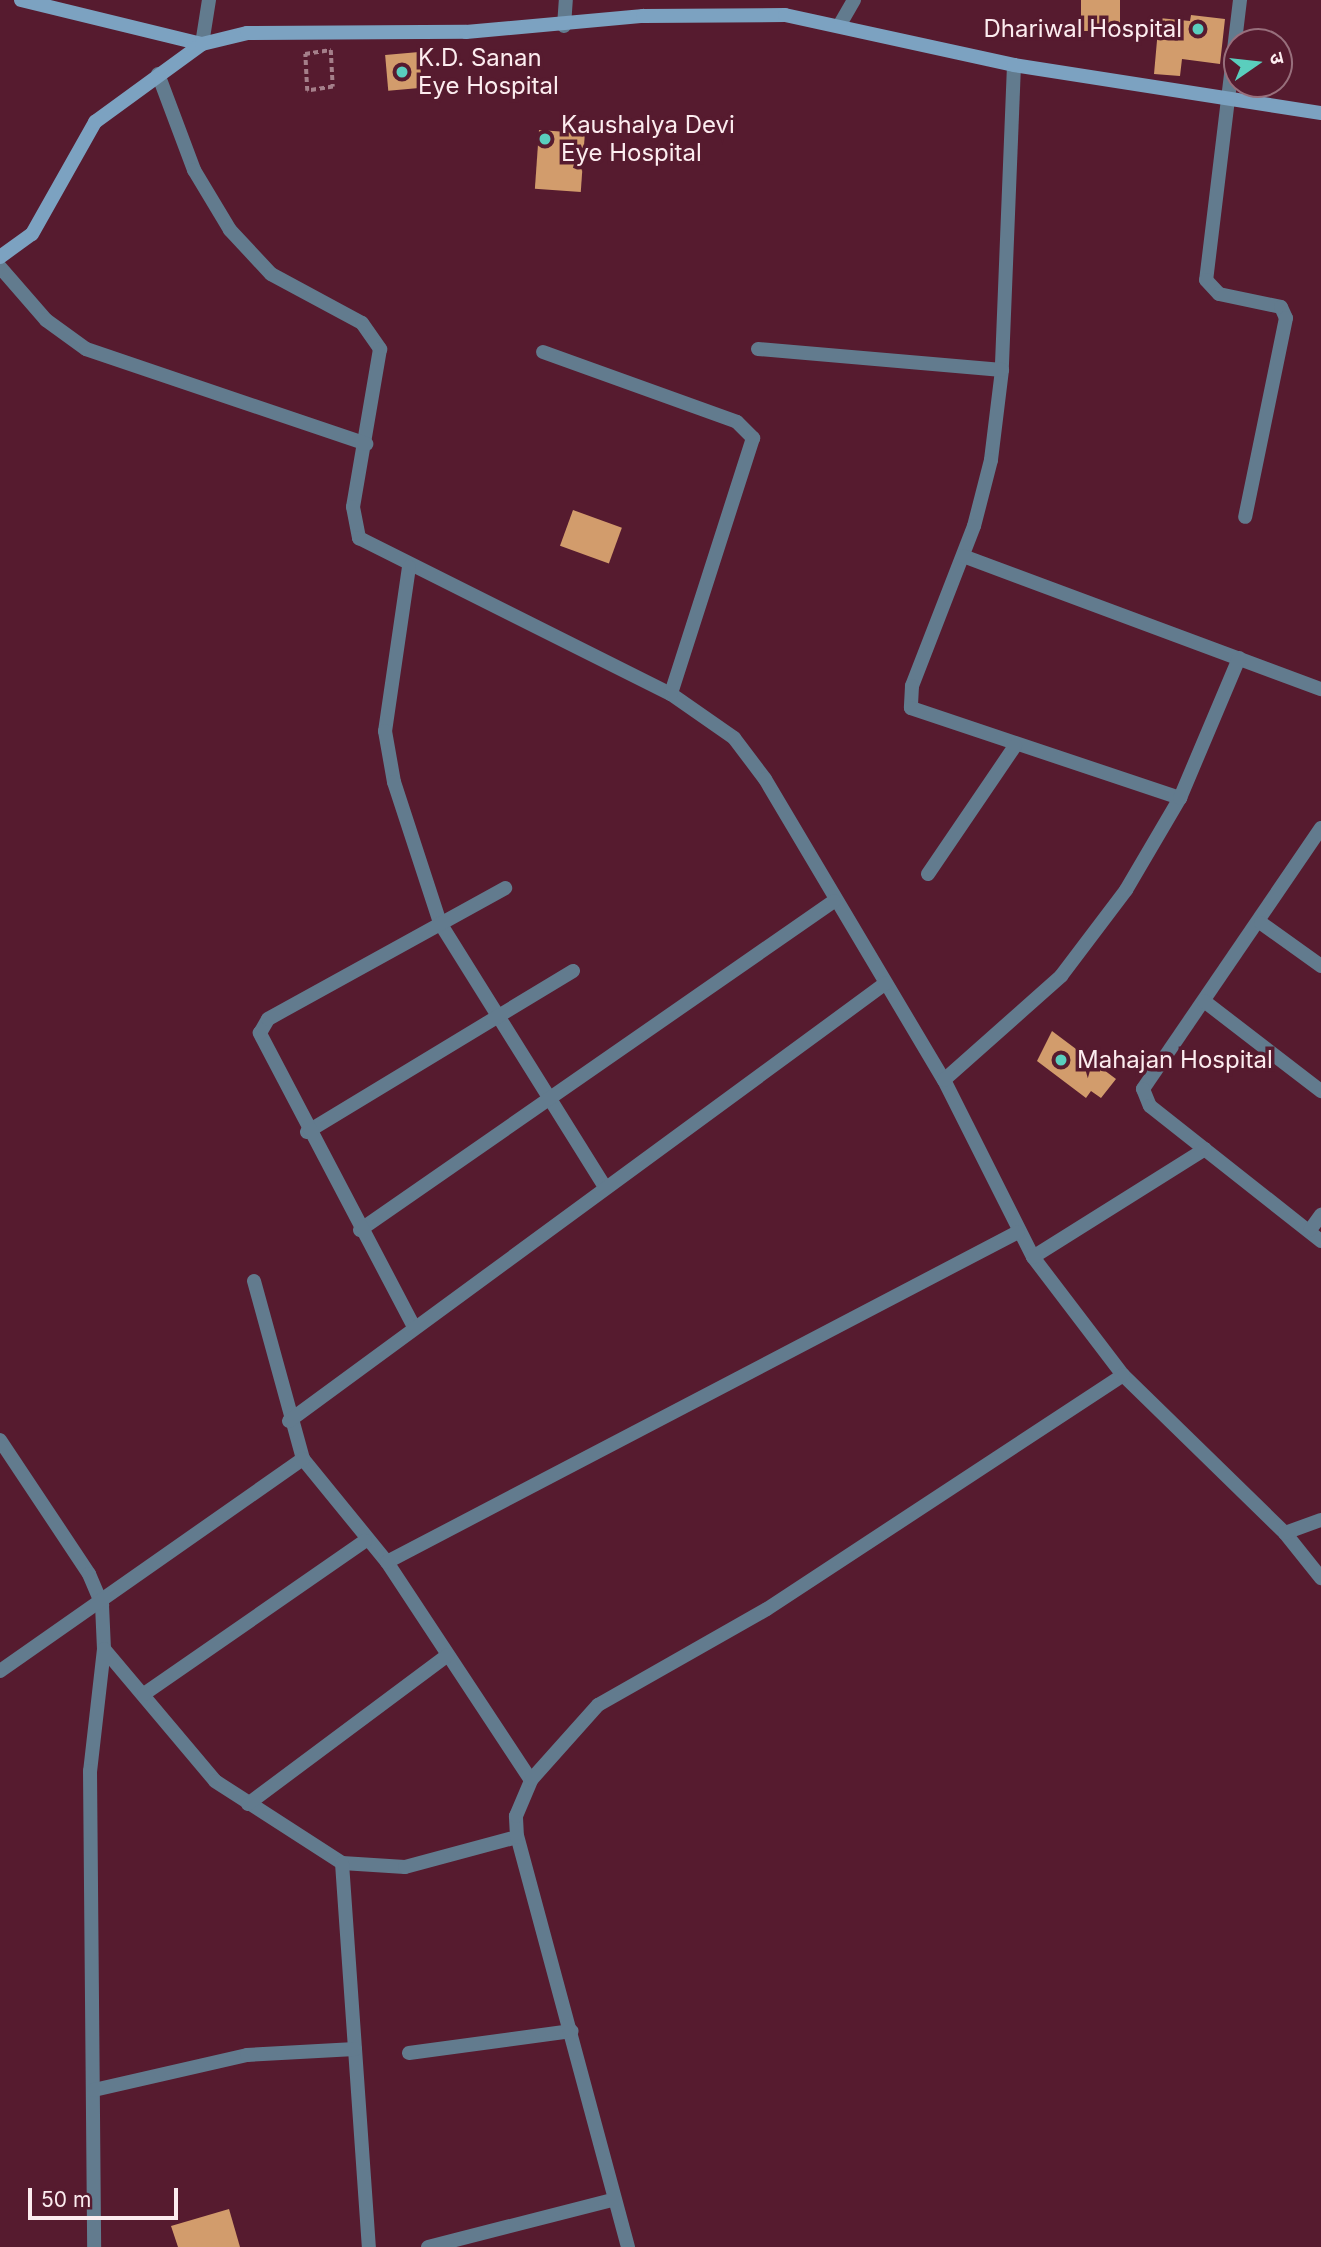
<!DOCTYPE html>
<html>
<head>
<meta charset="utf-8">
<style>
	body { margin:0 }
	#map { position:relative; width:1321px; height:2247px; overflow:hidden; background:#561b2f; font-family:Inter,"Noto Sans Devanagari",sans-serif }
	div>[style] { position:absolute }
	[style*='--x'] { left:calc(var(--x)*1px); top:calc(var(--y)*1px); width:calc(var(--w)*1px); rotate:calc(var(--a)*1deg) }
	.building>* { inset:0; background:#d29c6c; transform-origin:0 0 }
	.path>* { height:3.5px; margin-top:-1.75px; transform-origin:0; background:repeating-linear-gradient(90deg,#a57f8a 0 5px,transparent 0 8.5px) }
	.street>* { height:14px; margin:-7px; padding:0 7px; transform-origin:7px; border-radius:7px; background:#627b8e }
	.secondary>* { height:14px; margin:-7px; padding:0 7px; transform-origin:7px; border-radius:7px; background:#7ca2c1 }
	.dots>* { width:19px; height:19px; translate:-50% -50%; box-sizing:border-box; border:4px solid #561b2f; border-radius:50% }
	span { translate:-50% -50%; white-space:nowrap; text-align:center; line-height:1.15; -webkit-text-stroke:7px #561b2f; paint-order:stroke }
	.poi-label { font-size:24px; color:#fcecef }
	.right { translate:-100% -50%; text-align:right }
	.left { translate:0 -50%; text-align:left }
	.north { position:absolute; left:1223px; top:28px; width:70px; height:70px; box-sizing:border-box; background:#561b2f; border:2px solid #986f7c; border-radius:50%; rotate:76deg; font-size:19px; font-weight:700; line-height:28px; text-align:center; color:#fcecef }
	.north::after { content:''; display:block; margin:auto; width:24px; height:32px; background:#5acebd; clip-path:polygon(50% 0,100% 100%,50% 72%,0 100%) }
	.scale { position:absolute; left:28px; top:2188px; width:150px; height:32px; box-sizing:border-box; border:4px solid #fcecef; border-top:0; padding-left:9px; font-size:21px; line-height:24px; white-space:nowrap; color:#fcecef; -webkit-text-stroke:5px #561b2f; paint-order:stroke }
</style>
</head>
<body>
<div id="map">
	<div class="building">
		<div style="left:1081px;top:0;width:39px;height:31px"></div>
		<div style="clip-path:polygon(1191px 15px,1225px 19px,1220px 64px,1182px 59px,1180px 76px,1154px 74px,1159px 18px,1190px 21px)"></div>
		<div style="left:419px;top:52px;width:36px;height:34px;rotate:85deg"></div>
		<div style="left:539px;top:130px;width:46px;height:59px;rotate:4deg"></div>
		<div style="left:573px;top:510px;width:52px;height:38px;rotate:20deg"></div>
		<div style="clip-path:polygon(1052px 1031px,1116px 1079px,1101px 1098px,1091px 1091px,1086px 1098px,1037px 1061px)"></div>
		<div style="clip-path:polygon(229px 2209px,240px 2247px,178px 2247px,171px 2226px)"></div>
	</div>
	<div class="path">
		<div style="--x:331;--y:50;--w:37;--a:87"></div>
		<div style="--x:333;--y:87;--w:26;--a:171"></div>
		<div style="--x:307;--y:91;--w:37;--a:-93"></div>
		<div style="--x:305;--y:54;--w:26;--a:-9"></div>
	</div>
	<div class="street">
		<div style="--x:1240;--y:0;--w:282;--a:96.9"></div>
		<div style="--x:1206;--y:280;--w:19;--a:47"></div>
		<div style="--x:1219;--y:294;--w:63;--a:11.8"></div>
		<div style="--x:1281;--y:307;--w:12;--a:66"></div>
		<div style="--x:1286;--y:318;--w:203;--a:101.6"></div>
		<div style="--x:564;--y:26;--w:26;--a:-86"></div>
		<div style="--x:839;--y:26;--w:30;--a:-60"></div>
		<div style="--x:202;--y:44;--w:45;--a:-81"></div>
		<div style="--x:1014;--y:65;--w:305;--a:92.3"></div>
		<div style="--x:1002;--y:370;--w:91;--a:97"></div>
		<div style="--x:991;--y:460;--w:68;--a:104.4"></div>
		<div style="--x:974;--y:526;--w:172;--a:111.2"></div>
		<div style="--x:912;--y:686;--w:22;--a:93"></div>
		<div style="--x:911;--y:708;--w:284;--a:18.5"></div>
		<div style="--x:158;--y:74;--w:103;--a:69.4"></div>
		<div style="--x:194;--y:170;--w:70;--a:59"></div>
		<div style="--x:230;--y:230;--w:60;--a:47"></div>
		<div style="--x:271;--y:274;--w:103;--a:28.3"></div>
		<div style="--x:362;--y:323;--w:32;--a:55"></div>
		<div style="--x:380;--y:349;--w:160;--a:99.7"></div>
		<div style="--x:353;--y:507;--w:32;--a:79"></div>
		<div style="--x:359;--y:538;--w:349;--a:26.6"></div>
		<div style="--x:671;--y:694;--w:77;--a:34.9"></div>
		<div style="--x:734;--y:738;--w:51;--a:52.9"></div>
		<div style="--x:765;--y:779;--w:350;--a:59.3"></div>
		<div style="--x:944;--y:1080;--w:198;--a:63.3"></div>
		<div style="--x:1033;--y:1257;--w:148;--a:52.7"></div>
		<div style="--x:1123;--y:1375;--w:226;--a:44.3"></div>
		<div style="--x:1285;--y:1533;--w:58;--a:51.3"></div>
		<div style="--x:0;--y:267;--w:70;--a:49"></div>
		<div style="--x:46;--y:320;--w:49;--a:35.9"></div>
		<div style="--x:86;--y:349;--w:296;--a:18.7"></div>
		<div style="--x:758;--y:349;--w:245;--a:4.9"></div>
		<div style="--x:543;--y:352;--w:206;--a:19.8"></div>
		<div style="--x:737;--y:422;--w:23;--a:45"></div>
		<div style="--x:753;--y:438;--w:269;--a:107.8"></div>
		<div style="--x:963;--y:556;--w:382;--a:20.4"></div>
		<div style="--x:409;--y:567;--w:166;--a:98.3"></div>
		<div style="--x:385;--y:731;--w:52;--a:80"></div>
		<div style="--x:394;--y:782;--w:148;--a:71.9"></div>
		<div style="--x:440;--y:923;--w:311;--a:58"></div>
		<div style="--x:1321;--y:828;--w:316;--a:124.3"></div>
		<div style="--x:1143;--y:1089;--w:18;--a:68"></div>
		<div style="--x:1150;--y:1106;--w:218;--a:38.3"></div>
		<div style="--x:928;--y:874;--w:155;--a:-55.8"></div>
		<div style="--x:1261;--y:923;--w:74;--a:35.6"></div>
		<div style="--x:1204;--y:1001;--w:148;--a:37.6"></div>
		<div style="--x:944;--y:1080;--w:157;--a:-41.6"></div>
		<div style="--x:1061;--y:976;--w:108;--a:-52.9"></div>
		<div style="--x:1126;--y:890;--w:107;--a:-59.6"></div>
		<div style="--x:1180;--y:798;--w:152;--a:-67.1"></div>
		<div style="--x:307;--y:1132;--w:311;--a:-31.2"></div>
		<div style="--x:360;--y:1230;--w:577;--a:-34.76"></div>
		<div style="--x:1310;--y:1230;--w:19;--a:-54"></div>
		<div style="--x:1033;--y:1257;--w:203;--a:-32.1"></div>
		<div style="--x:254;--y:1281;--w:185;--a:74.6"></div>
		<div style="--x:303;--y:1459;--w:133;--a:50.8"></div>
		<div style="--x:387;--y:1562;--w:261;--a:56.6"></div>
		<div style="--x:413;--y:1325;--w:330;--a:-117.7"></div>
		<div style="--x:260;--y:1033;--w:16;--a:-60"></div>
		<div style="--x:268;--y:1019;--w:271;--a:-28.9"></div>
		<div style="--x:289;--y:1421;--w:740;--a:-36.27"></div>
		<div style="--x:0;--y:1440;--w:161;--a:56.4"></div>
		<div style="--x:89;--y:1574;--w:34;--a:67"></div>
		<div style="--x:102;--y:1605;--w:44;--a:87.4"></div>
		<div style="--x:104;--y:1649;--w:123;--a:96.5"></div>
		<div style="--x:90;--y:1771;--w:476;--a:89.5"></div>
		<div style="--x:1285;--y:1533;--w:38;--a:-20"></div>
		<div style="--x:387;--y:1562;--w:712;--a:-27.61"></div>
		<div style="--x:104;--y:1649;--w:172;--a:49.9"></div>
		<div style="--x:215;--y:1781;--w:151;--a:32.8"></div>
		<div style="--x:342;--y:1863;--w:63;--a:3.6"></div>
		<div style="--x:405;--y:1867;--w:116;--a:-15"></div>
		<div style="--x:0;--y:1671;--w:370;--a:-35"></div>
		<div style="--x:144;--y:1694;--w:269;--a:-34.7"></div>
		<div style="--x:248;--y:1804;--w:249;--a:-36.7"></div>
		<div style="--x:342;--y:1863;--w:385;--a:86"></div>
		<div style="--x:409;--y:2053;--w:164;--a:-7.7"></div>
		<div style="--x:94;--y:2090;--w:157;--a:-12.9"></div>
		<div style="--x:247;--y:2055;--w:108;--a:-3.2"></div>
		<div style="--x:428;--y:2247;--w:190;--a:-14.3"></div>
		<div style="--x:628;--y:2247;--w:425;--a:-105.1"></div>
		<div style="--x:517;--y:1837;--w:21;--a:-93"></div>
		<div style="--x:516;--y:1816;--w:39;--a:-67"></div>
		<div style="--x:531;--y:1780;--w:101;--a:-48.2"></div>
		<div style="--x:598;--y:1705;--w:194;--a:-29.6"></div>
		<div style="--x:767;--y:1609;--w:426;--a:-33.3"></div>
	</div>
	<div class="secondary">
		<div style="--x:21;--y:0;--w:186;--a:13.7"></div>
		<div style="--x:0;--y:257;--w:39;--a:-36"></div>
		<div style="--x:32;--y:234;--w:129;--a:-60.6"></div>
		<div style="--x:95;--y:122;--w:132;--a:-36.1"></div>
		<div style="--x:202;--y:44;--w:46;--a:-13.7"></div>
		<div style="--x:247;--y:33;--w:219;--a:-0.3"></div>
		<div style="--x:466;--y:32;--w:178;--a:-5.2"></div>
		<div style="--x:643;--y:16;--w:142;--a:-0.4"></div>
		<div style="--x:785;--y:15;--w:234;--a:12.3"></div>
		<div style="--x:1014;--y:65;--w:311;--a:8.9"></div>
	</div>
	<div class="dots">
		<div style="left:1198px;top:29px;background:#5acebd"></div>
		<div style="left:402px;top:72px;background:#5acebd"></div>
		<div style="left:545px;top:139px;background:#5acebd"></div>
		<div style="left:1061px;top:1060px;background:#5acebd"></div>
	</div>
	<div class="poi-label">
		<span class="right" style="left:1182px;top:29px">Dhariwal Hospital</span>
		<span class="left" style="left:418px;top:72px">K.D. Sanan<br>Eye Hospital</span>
		<span class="left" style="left:561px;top:139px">Kaushalya Devi<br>Eye Hospital</span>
		<span class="left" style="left:1077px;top:1060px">Mahajan Hospital</span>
	</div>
	<div class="north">उ</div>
	<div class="scale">50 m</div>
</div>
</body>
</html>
